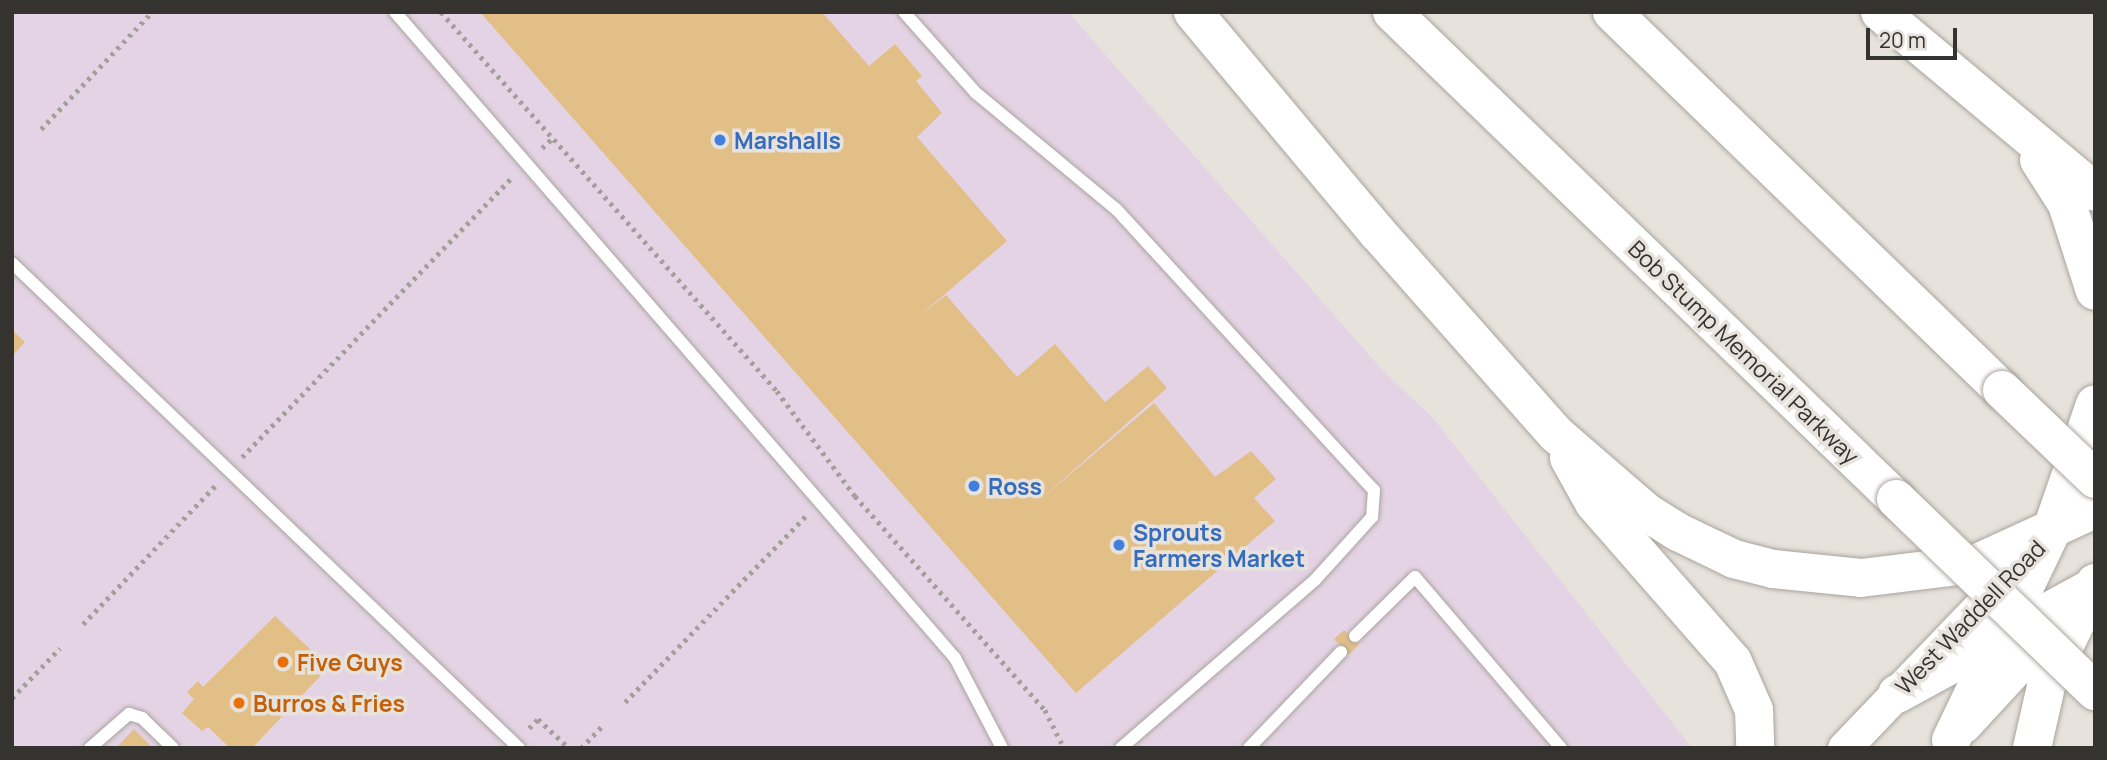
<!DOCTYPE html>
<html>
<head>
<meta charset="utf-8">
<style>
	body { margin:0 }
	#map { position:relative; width:2107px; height:760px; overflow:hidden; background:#e7e2dc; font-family:Manrope,sans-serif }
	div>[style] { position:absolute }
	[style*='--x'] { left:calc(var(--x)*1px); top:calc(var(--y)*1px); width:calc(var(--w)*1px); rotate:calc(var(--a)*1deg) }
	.commercial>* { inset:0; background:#e4d3e4 }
	.building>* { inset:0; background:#e2bf87 }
	.path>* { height:4.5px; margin-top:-2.25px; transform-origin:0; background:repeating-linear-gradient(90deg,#a39f9a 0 3.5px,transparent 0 8.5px) }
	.roads { filter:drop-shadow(0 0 2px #a9a49e) drop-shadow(0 0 2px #a9a49e) }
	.lane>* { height:12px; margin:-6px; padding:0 6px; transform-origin:6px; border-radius:6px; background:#fff }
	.secondary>* { height:33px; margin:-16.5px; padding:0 16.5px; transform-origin:16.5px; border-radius:16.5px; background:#fff }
	.highway>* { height:38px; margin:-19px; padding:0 19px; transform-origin:19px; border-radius:19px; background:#fff }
	.bridges { filter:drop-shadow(0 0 2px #a9a49e) drop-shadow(0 0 2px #a9a49e) }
	.highway-bridge>* { height:38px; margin:-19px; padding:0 19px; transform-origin:19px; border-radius:19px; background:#fff }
	.dots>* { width:19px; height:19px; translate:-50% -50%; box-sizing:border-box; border:4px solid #e7e2dc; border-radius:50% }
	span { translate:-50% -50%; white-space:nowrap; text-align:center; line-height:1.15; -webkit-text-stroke:7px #e7e2dc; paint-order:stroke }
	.shop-label { font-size:23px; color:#366cbe; font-weight:700 }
	.left { translate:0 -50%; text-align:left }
	.street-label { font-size:23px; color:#353330 }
	.food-label { font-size:23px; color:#c56008; font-weight:700 }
	.frame { position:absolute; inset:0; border:14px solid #353330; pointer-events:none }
	.scale { position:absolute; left:1866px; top:28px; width:91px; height:32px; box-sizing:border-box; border:4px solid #353330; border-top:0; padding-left:9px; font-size:21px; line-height:24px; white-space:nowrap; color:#353330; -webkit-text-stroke:5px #e7e2dc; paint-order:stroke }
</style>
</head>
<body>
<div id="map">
	<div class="commercial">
		<div style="clip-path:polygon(12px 12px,1068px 12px,1384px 372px,1433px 418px,1692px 748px,12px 748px)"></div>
	</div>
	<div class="building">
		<div style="clip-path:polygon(480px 12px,822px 12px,869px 66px,895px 44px,922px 76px,916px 81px,942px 113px,917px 137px,1007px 241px,917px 318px,946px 295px,1017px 377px,1055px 344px,1105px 402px,1148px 366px,1167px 388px,1034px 505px,1154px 403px,1215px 477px,1251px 451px,1276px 479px,1254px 498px,1275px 521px,1076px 693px)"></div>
		<div style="clip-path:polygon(12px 330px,25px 342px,12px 356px)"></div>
		<div style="clip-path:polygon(275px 616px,329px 667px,252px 748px,230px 748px,208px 727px,202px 731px,182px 713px,194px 699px,187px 692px,198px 681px,203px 687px)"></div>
		<div style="clip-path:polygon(1344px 630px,1359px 644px,1349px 655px,1334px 639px)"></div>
		<div style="clip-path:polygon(134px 729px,153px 748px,116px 748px)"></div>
	</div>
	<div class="path">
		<div style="--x:441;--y:12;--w:506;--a:48.44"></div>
		<div style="--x:777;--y:391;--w:131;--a:53.4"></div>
		<div style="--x:855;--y:496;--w:286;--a:48.4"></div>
		<div style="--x:1045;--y:710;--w:42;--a:63.4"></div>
		<div style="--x:41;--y:129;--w:161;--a:-46.5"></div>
		<div style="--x:542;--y:148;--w:16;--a:-43"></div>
		<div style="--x:242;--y:457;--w:390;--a:-46"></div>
		<div style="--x:83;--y:624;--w:194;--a:-46.3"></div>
		<div style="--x:12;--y:698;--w:69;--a:-46.2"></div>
		<div style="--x:625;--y:702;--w:261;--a:-45.8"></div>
		<div style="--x:529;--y:728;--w:13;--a:-45"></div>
		<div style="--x:538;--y:719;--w:42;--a:43.1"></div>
		<div style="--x:581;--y:748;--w:30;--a:-46"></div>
	</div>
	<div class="roads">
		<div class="lane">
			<div style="--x:395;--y:12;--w:855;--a:49.08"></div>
			<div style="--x:955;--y:658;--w:102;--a:62.4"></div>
			<div style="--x:904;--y:12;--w:108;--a:48.4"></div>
			<div style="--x:976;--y:93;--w:183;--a:39.7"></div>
			<div style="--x:1117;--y:210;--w:380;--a:47.5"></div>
			<div style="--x:1374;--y:490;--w:27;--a:94"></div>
			<div style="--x:1372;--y:517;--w:85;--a:132.1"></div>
			<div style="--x:1315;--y:580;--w:257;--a:139.1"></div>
			<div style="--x:12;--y:263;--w:702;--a:43.73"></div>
			<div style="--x:1355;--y:636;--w:84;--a:-44.5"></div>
			<div style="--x:1415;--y:577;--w:225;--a:49.5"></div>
			<div style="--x:90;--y:748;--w:52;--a:-41.1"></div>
			<div style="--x:129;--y:714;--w:14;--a:17"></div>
			<div style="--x:142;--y:718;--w:43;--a:44.1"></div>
			<div style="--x:1249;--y:748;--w:133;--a:-46.2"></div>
		</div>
		<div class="secondary">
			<div style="--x:1964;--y:726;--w:143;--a:-47.3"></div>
			<div style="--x:1844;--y:748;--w:281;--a:-46.2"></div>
		</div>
		<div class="highway">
			<div style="--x:1193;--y:12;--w:288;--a:50.1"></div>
			<div style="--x:1378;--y:233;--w:268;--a:48.5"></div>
			<div style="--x:1556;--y:434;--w:119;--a:40.9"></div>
			<div style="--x:1646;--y:512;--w:38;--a:32"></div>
			<div style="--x:1678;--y:532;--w:62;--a:25.7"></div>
			<div style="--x:1734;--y:559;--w:40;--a:14.4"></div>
			<div style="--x:1773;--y:569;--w:88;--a:5.8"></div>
			<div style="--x:1861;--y:578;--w:115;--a:-7"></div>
			<div style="--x:1975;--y:564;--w:132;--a:-24.6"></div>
			<div style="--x:1392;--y:12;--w:701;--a:44.02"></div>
			<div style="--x:1612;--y:12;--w:543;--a:44.1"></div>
			<div style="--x:1880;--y:12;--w:280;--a:39.9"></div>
			<div style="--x:2039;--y:160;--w:52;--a:57.5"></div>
			<div style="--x:2067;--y:204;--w:91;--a:72.2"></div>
			<div style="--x:1569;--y:458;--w:51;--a:60.9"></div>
			<div style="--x:1594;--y:503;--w:211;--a:48.8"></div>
			<div style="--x:1733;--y:662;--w:52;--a:66.4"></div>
			<div style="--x:1754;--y:710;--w:38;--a:88"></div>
			<div style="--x:1897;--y:694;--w:226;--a:-28.6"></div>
			<div style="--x:1951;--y:740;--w:231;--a:-64.3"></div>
			<div style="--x:2051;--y:532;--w:135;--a:-71"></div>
			<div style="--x:2032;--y:748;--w:68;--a:-77.2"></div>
			<div style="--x:2047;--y:682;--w:110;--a:-64.1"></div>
		</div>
	</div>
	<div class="bridges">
		<div class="highway-bridge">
			<div style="--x:2002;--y:390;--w:129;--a:43.7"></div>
			<div style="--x:1896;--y:499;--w:277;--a:44"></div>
		</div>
	</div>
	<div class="dots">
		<div style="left:720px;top:140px;background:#3f7fe0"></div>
		<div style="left:974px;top:486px;background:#3f7fe0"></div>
		<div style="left:1119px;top:545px;background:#3f7fe0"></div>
		<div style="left:283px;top:662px;background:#e8710a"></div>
		<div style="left:239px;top:703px;background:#e8710a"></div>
	</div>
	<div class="shop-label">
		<span class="left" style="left:734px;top:140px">Marshalls</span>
		<span class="left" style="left:988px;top:486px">Ross</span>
		<span class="left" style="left:1133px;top:545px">Sprouts<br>Farmers Market</span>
	</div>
	<div class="street-label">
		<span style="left:1744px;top:352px;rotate:44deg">Bob Stump Memorial Parkway</span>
		<span style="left:1970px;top:617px;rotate:-46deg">West Waddell Road</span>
	</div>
	<div class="food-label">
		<span class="left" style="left:297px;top:662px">Five Guys</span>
		<span class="left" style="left:253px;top:703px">Burros &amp; Fries</span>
	</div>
	<div class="frame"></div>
	<div class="scale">20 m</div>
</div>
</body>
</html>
